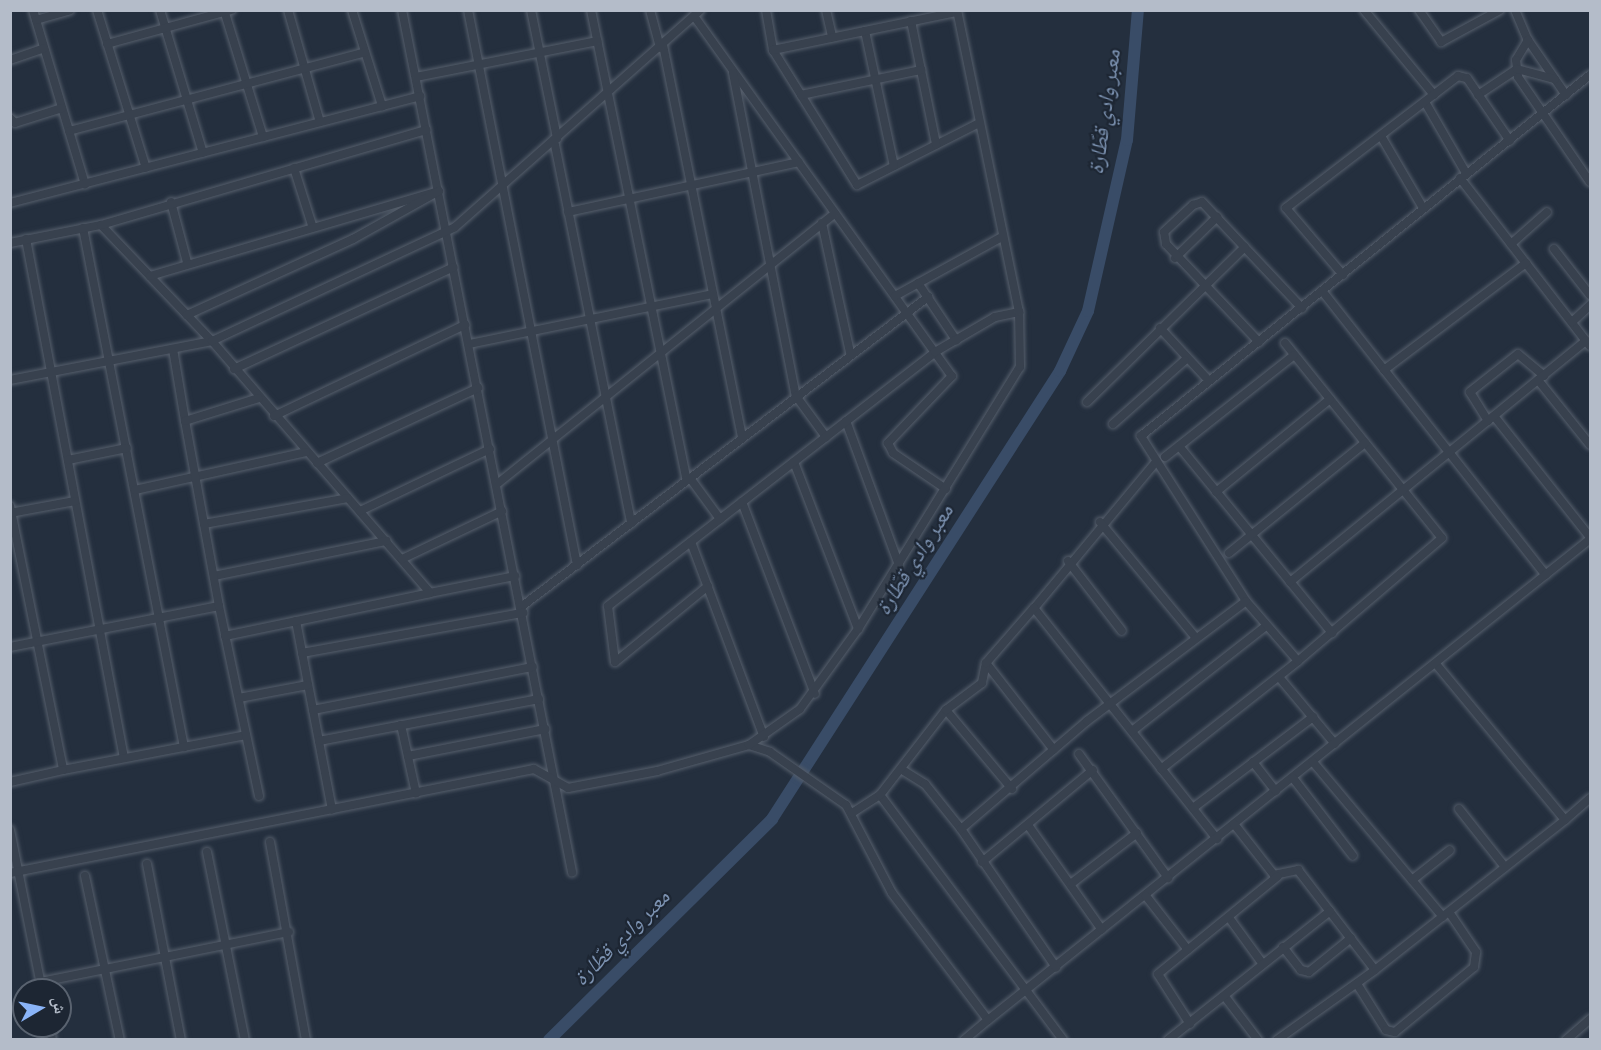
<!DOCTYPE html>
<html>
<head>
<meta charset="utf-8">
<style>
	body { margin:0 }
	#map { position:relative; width:1601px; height:1050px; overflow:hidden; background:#242f3e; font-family:"Sofia Sans Condensed","Noto Naskh Arabic",sans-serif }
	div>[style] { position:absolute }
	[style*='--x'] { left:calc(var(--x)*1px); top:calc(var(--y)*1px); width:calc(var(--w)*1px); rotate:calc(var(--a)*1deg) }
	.river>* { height:12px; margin:-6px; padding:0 6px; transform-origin:6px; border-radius:6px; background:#394c67 }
	.roads { filter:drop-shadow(0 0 2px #565f6c) drop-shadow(0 0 2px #565f6c) }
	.minor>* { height:8px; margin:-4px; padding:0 4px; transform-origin:4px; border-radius:4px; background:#38414e }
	span { translate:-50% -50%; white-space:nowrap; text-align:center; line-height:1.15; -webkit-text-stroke:4.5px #1d2633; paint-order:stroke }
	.water-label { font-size:22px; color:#7c92b1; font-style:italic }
	.frame { position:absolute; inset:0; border:12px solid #b4bcc9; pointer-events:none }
	.north { position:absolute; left:12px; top:978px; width:60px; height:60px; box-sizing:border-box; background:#1d2633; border:2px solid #59626f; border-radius:50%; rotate:81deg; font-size:16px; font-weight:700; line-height:24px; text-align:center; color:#b4bcc9 }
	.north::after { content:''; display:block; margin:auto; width:21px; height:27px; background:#8ab4f8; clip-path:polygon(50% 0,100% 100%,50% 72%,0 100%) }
</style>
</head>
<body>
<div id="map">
	<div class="river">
		<div style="--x:549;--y:1040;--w:314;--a:-44.7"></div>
		<div style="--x:772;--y:819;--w:533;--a:-57.26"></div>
		<div style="--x:1060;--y:371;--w:66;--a:-65"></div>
		<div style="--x:1088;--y:311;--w:175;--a:-77.2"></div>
		<div style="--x:1127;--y:140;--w:130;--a:-85.2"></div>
	</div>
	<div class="roads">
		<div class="minor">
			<div style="--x:33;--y:10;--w:182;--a:73.4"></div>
			<div style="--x:97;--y:10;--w:165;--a:72.8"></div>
			<div style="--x:160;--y:10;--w:149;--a:73.3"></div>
			<div style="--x:224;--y:10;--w:133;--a:72.9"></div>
			<div style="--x:288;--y:10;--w:116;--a:74.1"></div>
			<div style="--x:352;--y:10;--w:101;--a:72.6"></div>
			<div style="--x:402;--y:10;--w:879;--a:78.84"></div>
			<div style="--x:468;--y:10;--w:566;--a:78.89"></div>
			<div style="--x:531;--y:10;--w:131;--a:78.5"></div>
			<div style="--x:591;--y:10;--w:480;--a:78.5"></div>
			<div style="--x:650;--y:10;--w:39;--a:75"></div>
			<div style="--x:766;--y:10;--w:41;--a:80.1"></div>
			<div style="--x:773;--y:50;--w:159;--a:58.1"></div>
			<div style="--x:857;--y:185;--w:137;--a:-26.9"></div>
			<div style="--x:826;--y:10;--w:28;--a:77"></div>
			<div style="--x:1364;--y:10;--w:110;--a:50.5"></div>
			<div style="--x:1419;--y:10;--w:39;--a:55"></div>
			<div style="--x:1441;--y:42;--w:67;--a:-28.5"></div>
			<div style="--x:1515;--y:10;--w:33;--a:67"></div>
			<div style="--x:1528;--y:40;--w:67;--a:55.4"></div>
			<div style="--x:694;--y:16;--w:443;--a:54.4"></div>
			<div style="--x:952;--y:376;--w:93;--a:133.7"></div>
			<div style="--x:888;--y:443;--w:11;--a:63"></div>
			<div style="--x:893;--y:453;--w:64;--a:34.2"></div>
			<div style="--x:36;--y:20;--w:35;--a:-16"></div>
			<div style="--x:911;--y:21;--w:126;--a:78.5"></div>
			<div style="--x:865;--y:31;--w:138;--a:77.9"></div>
			<div style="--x:1528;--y:40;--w:23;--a:121"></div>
			<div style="--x:1516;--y:60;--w:17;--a:83"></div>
			<div style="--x:1518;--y:77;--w:127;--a:55.6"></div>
			<div style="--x:107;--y:44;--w:129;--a:-15.3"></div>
			<div style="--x:663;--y:45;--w:401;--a:78.6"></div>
			<div style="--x:773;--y:50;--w:188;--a:-11.7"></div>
			<div style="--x:10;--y:60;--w:36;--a:-19"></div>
			<div style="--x:733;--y:73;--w:329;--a:79"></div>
			<div style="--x:796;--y:396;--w:51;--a:53.8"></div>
			<div style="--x:416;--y:77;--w:185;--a:-11.2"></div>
			<div style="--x:801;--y:95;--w:123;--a:-11.8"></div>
			<div style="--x:1478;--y:95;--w:47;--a:-33.7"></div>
			<div style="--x:1517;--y:69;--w:39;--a:15"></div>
			<div style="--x:1425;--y:102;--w:82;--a:60"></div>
			<div style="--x:10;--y:118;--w:7;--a:45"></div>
			<div style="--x:15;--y:123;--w:49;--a:-17.7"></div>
			<div style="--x:69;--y:131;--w:306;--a:-14.9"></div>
			<div style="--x:1381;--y:136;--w:83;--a:59.7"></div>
			<div style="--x:554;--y:140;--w:391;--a:78.6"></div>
			<div style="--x:294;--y:168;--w:60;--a:72.5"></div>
			<div style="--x:1460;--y:178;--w:212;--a:52.3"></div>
			<div style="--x:171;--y:202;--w:62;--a:75.1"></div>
			<div style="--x:10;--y:203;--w:424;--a:-14.6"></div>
			<div style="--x:568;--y:212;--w:236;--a:-12.2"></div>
			<div style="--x:822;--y:223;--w:133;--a:77.8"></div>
			<div style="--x:101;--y:225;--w:161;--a:46.3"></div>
			<div style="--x:212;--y:341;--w:333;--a:49.1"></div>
			<div style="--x:430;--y:593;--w:87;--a:-11.3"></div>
			<div style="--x:83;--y:228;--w:529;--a:78.99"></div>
			<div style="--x:26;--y:239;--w:528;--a:79.31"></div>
			<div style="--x:10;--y:243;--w:93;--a:-11.2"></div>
			<div style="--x:101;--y:225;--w:339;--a:-16.3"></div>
			<div style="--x:1511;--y:244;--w:48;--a:-41.6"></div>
			<div style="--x:1554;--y:249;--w:58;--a:52"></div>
			<div style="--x:1175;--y:258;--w:59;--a:-44.3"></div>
			<div style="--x:1343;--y:275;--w:88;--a:-130.4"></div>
			<div style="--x:1286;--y:208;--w:217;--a:-37.5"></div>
			<div style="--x:1458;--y:76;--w:9;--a:13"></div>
			<div style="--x:1467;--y:78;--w:76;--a:55.7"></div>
			<div style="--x:150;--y:276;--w:301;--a:-16.4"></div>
			<div style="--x:439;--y:191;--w:98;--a:150.8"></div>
			<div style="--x:353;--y:239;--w:183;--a:155.4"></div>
			<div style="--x:918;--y:283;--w:69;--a:56.3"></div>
			<div style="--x:1323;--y:292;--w:360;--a:51.8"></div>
			<div style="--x:895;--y:296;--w:122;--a:-28.9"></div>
			<div style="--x:1572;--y:322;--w:25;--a:-43"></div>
			<div style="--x:1160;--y:328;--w:72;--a:47.2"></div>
			<div style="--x:1259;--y:342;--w:135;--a:-133.5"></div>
			<div style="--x:1166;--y:244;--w:12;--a:-99"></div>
			<div style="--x:1164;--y:232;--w:40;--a:-43"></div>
			<div style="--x:1193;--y:205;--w:9;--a:-18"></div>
			<div style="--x:1202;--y:202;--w:146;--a:46.7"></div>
			<div style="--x:1285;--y:343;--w:250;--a:51.2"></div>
			<div style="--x:1442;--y:538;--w:189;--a:139.5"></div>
			<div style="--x:469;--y:344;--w:248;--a:-11.6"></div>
			<div style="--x:173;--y:349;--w:73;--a:80.5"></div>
			<div style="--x:234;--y:369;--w:242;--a:-24.9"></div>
			<div style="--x:1384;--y:370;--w:178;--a:-37"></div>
			<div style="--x:10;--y:380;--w:206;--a:-10.9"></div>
			<div style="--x:212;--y:341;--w:268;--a:-25.1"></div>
			<div style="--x:455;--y:227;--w:327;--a:-41.5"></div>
			<div style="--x:1538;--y:380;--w:83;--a:51.3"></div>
			<div style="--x:1087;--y:402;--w:221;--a:-44.5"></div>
			<div style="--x:274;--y:416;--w:212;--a:-25.5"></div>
			<div style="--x:1494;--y:416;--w:154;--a:51.6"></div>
			<div style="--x:846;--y:421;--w:153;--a:69.8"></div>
			<div style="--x:1488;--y:421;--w:34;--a:-122"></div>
			<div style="--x:1470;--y:392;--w:61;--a:-38.4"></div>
			<div style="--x:1518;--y:354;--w:34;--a:40"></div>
			<div style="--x:1113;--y:424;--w:96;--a:-41.6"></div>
			<div style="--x:1179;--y:446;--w:242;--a:50.7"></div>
			<div style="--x:1165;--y:457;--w:164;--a:-38.3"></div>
			<div style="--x:68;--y:460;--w:60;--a:-11.5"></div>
			<div style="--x:794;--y:462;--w:179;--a:69"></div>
			<div style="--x:317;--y:463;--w:178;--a:-25"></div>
			<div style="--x:1155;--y:463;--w:189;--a:129.8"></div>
			<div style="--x:1034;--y:608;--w:295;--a:51.6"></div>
			<div style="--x:690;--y:478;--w:51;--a:53.8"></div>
			<div style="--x:497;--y:484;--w:433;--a:-38.7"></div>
			<div style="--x:135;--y:490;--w:175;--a:-12.5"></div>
			<div style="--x:1216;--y:492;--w:147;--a:-39.2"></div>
			<div style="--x:742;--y:502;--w:205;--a:69.2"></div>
			<div style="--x:10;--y:506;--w:269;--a:78.6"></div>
			<div style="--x:63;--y:770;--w:186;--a:-10.8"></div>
			<div style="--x:360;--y:511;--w:144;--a:-25.5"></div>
			<div style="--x:10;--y:513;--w:66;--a:-10.5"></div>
			<div style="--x:1100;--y:522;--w:149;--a:50.4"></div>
			<div style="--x:204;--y:524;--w:146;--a:-10.2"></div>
			<div style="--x:691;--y:542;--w:208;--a:69.5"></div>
			<div style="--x:1229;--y:553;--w:175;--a:-39"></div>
			<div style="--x:402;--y:559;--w:111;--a:-25.6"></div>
			<div style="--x:1068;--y:561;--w:88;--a:52.4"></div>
			<div style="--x:214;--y:576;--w:176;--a:-11.5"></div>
			<div style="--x:1290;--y:582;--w:382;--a:-39.2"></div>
			<div style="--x:708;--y:586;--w:120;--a:140.7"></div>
			<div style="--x:615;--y:662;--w:56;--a:-97.1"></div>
			<div style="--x:608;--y:606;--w:414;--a:-37.8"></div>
			<div style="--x:935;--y:352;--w:69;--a:-30.3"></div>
			<div style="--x:995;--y:317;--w:25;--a:-12"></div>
			<div style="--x:219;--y:606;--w:194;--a:78.1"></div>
			<div style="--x:521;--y:607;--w:512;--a:-37.3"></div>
			<div style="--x:296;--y:621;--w:192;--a:79.2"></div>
			<div style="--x:225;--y:636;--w:209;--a:-11.8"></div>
			<div style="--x:10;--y:647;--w:213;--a:-11.1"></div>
			<div style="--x:219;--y:606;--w:188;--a:-100.4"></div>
			<div style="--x:185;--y:421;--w:77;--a:-17.3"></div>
			<div style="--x:302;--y:653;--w:225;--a:-10.3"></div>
			<div style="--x:986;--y:663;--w:110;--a:52"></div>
			<div style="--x:1436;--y:664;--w:202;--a:50.4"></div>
			<div style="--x:1565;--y:820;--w:33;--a:-41"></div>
			<div style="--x:1279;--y:677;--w:87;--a:50.1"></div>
			<div style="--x:239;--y:698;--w:70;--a:-10.7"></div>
			<div style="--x:313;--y:710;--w:224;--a:-11.1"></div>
			<div style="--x:946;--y:710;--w:103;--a:50.1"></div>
			<div style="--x:401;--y:725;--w:70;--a:77.6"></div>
			<div style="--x:1132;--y:731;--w:170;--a:-38.1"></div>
			<div style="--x:319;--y:741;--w:224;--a:-10.8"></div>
			<div style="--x:749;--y:745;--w:22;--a:18"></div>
			<div style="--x:770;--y:752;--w:93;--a:34.9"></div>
			<div style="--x:846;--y:805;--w:99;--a:62.4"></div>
			<div style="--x:892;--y:893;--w:159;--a:52.9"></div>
			<div style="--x:988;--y:1020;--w:771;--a:-38.62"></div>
			<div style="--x:1079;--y:754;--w:153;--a:54.3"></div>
			<div style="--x:408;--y:756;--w:140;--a:-11.1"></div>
			<div style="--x:1253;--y:762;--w:37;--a:52"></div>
			<div style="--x:1313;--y:762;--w:202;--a:50"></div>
			<div style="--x:1161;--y:769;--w:174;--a:-38.2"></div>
			<div style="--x:1298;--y:661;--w:79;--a:-130.9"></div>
			<div style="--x:1246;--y:601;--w:196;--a:-122.5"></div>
			<div style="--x:1141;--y:436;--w:576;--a:-38.8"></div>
			<div style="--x:904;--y:771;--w:25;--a:32"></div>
			<div style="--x:925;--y:784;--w:58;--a:51.3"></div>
			<div style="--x:961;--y:829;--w:168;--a:55.5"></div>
			<div style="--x:1293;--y:778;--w:98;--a:52.4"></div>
			<div style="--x:10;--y:782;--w:54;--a:-12.8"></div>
			<div style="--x:880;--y:795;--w:306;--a:53.2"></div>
			<div style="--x:1193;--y:808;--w:151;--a:-37.2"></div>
			<div style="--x:1459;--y:809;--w:74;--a:51.6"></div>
			<div style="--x:852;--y:813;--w:33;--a:-33"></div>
			<div style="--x:880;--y:795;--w:108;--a:-52.2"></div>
			<div style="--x:946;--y:710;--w:45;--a:-36.9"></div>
			<div style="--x:982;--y:683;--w:20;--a:-79"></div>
			<div style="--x:986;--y:663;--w:73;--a:-48.9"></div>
			<div style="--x:1234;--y:824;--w:65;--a:51.9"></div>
			<div style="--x:1274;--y:875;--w:25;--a:-12"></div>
			<div style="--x:1298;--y:870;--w:126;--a:52.4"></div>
			<div style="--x:1028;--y:825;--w:128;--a:54.8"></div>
			<div style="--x:961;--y:829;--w:166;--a:-40.6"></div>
			<div style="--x:1087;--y:721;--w:199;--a:-37"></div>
			<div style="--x:10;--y:830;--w:163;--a:78.7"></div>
			<div style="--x:270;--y:842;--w:201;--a:79.7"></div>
			<div style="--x:207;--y:852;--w:192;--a:78.6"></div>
			<div style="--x:982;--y:862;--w:144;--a:-39.7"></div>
			<div style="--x:147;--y:864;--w:179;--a:79.1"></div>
			<div style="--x:10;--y:873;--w:534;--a:-11.23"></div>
			<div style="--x:534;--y:769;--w:39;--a:29"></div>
			<div style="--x:568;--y:788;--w:91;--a:-10.8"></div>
			<div style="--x:657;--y:771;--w:96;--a:-15.8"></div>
			<div style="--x:749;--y:745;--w:62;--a:-35.2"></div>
			<div style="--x:800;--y:709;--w:99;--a:-54.1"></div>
			<div style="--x:858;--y:629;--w:308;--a:-58.3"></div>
			<div style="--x:1020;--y:367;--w:55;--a:-91"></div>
			<div style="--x:1019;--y:312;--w:308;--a:-101.6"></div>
			<div style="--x:85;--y:876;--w:168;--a:78"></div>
			<div style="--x:1412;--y:880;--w:48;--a:-38.3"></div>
			<div style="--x:1072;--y:883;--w:82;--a:-37.6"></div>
			<div style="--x:1146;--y:896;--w:68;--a:52.1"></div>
			<div style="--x:1230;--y:919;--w:54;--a:54"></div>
			<div style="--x:1283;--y:947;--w:29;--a:52"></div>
			<div style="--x:1301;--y:970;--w:8;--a:14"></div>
			<div style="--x:1309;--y:972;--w:54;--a:-39"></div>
			<div style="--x:41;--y:982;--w:253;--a:-11.4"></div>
			<div style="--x:1357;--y:984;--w:54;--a:57.8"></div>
			<div style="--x:1386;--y:1030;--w:9;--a:13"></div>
			<div style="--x:1395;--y:1032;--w:102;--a:-39.4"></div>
			<div style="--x:1474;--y:967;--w:15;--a:-82"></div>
			<div style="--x:1476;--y:952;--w:48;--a:-124"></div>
			<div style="--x:1226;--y:998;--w:53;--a:52.7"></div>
			<div style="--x:1190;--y:1024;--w:59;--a:-122.6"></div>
			<div style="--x:1158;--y:974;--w:154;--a:-39.2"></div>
			<div style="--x:50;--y:1026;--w:14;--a:82"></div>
			<div style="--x:964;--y:1040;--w:31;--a:-40"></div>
			<div style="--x:1168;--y:1040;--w:207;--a:-38.5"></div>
			<div style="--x:1277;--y:1040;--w:120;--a:-35.5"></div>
			<div style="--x:1375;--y:970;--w:242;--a:-38.3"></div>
			<div style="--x:1566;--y:1040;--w:32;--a:-41"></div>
		</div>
	</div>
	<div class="water-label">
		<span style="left:1105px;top:112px;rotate:-82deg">معبر وادي قطّارة</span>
		<span style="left:915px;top:560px;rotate:-58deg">معبر وادي قطّارة</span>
		<span style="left:622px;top:938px;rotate:-45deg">معبر وادي قطّارة</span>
	</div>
	<div class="frame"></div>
	<div class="north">ش</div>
</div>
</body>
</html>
